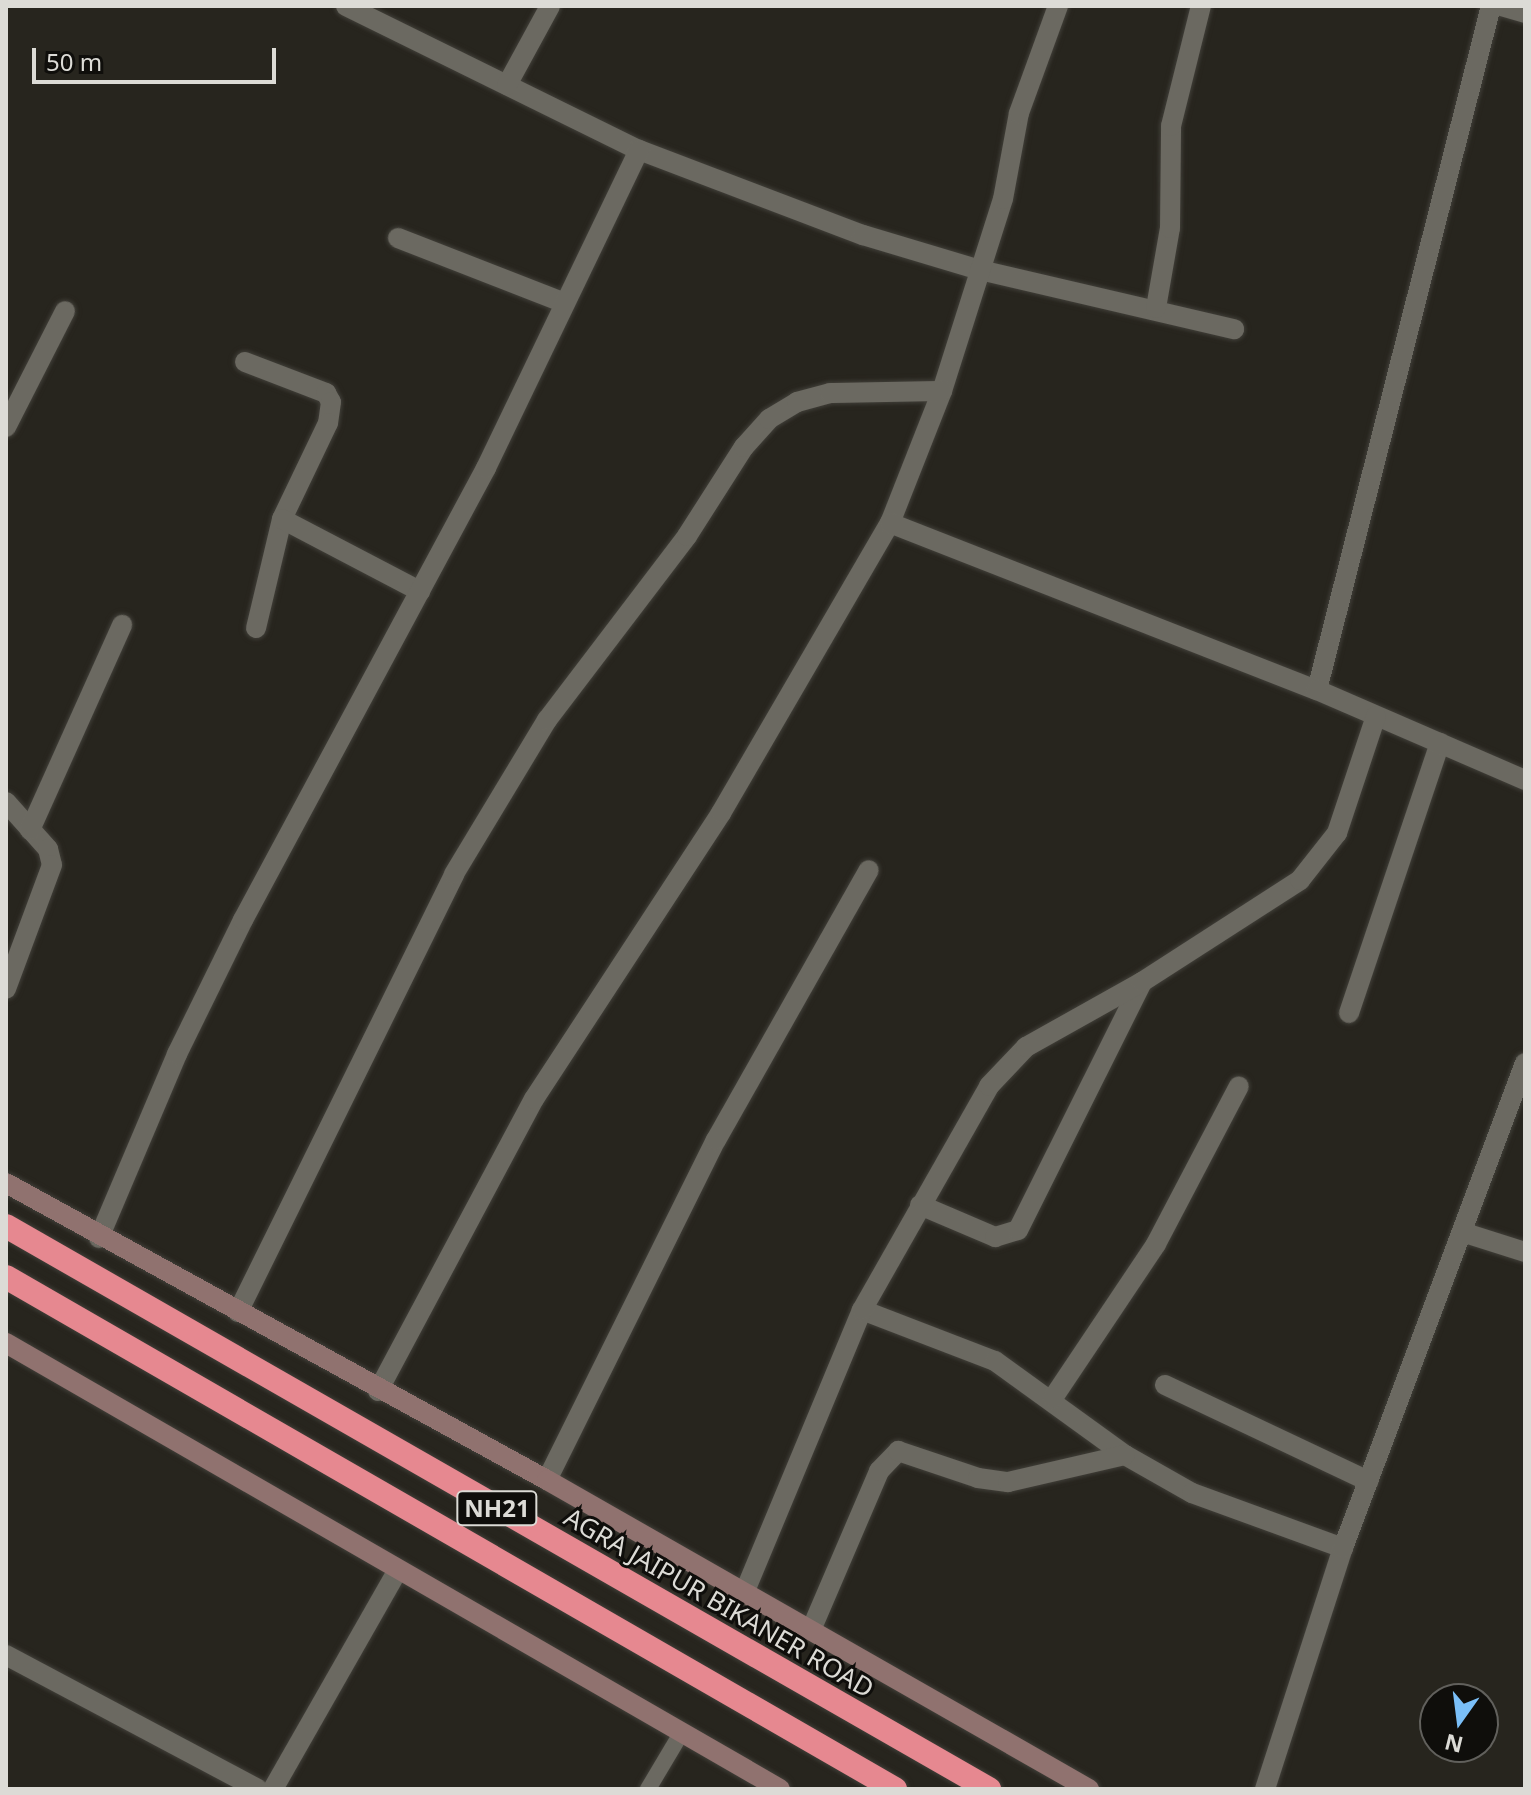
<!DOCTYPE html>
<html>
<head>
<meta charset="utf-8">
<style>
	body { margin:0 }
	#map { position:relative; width:1531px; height:1795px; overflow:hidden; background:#27251e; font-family:"Noto Sans",sans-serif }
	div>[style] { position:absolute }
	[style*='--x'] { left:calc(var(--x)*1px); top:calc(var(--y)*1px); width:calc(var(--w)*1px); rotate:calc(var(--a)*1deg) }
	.roads { filter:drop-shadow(0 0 2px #413f39) drop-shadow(0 0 2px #413f39) }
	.lane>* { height:16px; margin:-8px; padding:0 8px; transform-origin:8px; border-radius:8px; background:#6b6961 }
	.street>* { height:20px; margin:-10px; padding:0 10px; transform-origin:10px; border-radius:10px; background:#6b6961 }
	.secondary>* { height:20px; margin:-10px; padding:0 10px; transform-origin:10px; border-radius:10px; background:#90726f }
	.highway>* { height:24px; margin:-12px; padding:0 12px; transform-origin:12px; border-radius:12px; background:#e68890 }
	span { translate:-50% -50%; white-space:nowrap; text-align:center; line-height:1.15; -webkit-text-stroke:6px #0f0e0b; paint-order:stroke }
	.shield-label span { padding:2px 6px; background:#0f0e0b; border:2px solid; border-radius:6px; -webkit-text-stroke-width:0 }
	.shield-label { font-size:24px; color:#dcdbd6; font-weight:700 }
	.street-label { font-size:26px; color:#dcdbd6 }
	.frame { position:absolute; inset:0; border:8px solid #dcdbd6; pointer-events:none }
	.north { position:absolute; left:1419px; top:1683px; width:80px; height:80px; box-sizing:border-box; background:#0f0e0b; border:2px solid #61605c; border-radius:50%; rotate:194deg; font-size:22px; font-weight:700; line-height:32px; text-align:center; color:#dcdbd6 }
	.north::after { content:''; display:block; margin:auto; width:28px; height:36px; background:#7abff8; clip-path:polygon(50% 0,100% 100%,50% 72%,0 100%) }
	.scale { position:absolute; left:32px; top:48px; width:244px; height:36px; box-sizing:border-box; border:4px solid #dcdbd6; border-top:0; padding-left:10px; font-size:24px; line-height:28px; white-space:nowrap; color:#dcdbd6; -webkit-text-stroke:6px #0f0e0b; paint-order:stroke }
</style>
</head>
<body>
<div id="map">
	<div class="roads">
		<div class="lane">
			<div style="--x:648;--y:1789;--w:66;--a:-59.2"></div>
		</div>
		<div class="street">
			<div style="--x:346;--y:6;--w:326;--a:26.2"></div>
			<div style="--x:639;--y:150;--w:240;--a:20.8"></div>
			<div style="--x:863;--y:235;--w:122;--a:16.7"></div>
			<div style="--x:980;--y:270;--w:261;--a:13.1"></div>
			<div style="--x:1501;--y:6;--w:25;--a:16"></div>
			<div style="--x:507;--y:85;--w:90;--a:-61.4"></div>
			<div style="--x:398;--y:238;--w:179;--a:21.3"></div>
			<div style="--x:1156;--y:308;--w:81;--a:-80.1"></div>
			<div style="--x:1170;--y:228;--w:102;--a:-89.4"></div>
			<div style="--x:1171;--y:126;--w:124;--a:-76"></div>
			<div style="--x:245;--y:362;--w:87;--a:20.9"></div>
			<div style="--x:326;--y:393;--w:10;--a:61"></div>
			<div style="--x:331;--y:402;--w:21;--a:98"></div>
			<div style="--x:328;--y:423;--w:106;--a:115.6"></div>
			<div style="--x:282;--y:519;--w:112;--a:103.4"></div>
			<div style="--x:6;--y:427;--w:130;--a:-63"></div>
			<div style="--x:282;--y:519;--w:156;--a:27.6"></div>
			<div style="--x:890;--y:523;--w:142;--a:-68.5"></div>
			<div style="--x:942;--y:391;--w:201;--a:-72.4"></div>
			<div style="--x:1003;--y:199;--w:87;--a:-79.5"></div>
			<div style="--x:1019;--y:113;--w:114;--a:-70"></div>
			<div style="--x:1317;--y:690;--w:706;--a:-75.73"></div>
			<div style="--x:6;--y:802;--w:63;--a:48.2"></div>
			<div style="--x:48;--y:849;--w:16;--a:76"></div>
			<div style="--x:52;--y:865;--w:132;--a:110.4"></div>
			<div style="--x:30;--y:830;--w:225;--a:-65.8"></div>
			<div style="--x:1349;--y:1013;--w:285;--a:-71.4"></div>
			<div style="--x:920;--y:1205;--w:82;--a:23.1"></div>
			<div style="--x:995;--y:1237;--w:24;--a:-17"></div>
			<div style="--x:1018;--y:1230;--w:277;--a:-63.4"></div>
			<div style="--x:1462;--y:1232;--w:66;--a:17.6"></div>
			<div style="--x:99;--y:1238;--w:200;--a:-67"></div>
			<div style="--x:177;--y:1054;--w:149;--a:-63.8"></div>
			<div style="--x:243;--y:920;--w:513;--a:-61.74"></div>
			<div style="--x:486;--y:468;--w:353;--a:-64.3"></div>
			<div style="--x:862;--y:1310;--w:142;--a:21"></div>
			<div style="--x:995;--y:1361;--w:160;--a:35.9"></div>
			<div style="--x:1125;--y:1455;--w:77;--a:29.6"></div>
			<div style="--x:1192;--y:1493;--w:161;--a:20"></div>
			<div style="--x:238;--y:1312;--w:488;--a:-63.7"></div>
			<div style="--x:454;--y:874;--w:180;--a:-58.9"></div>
			<div style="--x:547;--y:720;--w:231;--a:-52.7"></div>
			<div style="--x:687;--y:536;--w:106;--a:-57.4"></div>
			<div style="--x:744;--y:447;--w:38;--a:-48"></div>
			<div style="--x:769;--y:419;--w:33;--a:-31"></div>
			<div style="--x:797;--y:402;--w:34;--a:-15"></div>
			<div style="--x:830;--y:393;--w:112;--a:-1"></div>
			<div style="--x:1165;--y:1385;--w:225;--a:25.3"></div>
			<div style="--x:378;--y:1391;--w:331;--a:-61.9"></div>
			<div style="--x:534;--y:1099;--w:342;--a:-56.8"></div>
			<div style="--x:721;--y:813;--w:336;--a:-59.8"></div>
			<div style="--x:890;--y:523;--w:458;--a:21.4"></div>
			<div style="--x:1317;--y:690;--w:227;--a:23.4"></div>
			<div style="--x:1053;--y:1398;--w:185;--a:-56.2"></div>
			<div style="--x:1156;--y:1244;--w:178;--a:-62.3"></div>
			<div style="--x:547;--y:1480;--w:380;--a:-63.6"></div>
			<div style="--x:716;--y:1140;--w:310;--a:-60.5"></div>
			<div style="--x:745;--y:1591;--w:304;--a:-67.4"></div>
			<div style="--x:862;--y:1310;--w:257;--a:-60.4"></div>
			<div style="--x:989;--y:1086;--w:54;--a:-46.5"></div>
			<div style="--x:1026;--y:1047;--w:133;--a:-29.3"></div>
			<div style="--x:1142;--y:982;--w:188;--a:-32.8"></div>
			<div style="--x:1300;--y:880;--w:60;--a:-51.8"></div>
			<div style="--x:1337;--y:833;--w:123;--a:-71.6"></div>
			<div style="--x:811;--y:1630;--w:173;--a:-66.8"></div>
			<div style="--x:879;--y:1471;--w:28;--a:-46"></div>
			<div style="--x:898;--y:1451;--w:84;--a:18.6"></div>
			<div style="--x:978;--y:1478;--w:30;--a:8"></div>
			<div style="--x:1008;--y:1482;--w:120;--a:-13"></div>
			<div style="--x:6;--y:1655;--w:285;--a:28"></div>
			<div style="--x:273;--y:1789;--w:252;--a:-60.3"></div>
			<div style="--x:1265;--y:1789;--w:253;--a:-72.1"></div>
			<div style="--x:1343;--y:1548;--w:518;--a:-69.43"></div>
		</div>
		<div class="secondary">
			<div style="--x:6;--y:1183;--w:617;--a:28.77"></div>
			<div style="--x:547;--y:1480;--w:624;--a:29.69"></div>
			<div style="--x:6;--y:1343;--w:893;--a:29.95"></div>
		</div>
		<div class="highway">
			<div style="--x:6;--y:1226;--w:1133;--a:29.8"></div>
			<div style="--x:6;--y:1277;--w:1026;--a:29.94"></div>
		</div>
	</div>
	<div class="shield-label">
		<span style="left:497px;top:1508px">NH21</span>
	</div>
	<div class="street-label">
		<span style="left:719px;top:1603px;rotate:30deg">AGRA JAIPUR BIKANER ROAD</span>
	</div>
	<div class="frame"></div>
	<div class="north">N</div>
	<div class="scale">50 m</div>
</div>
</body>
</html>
